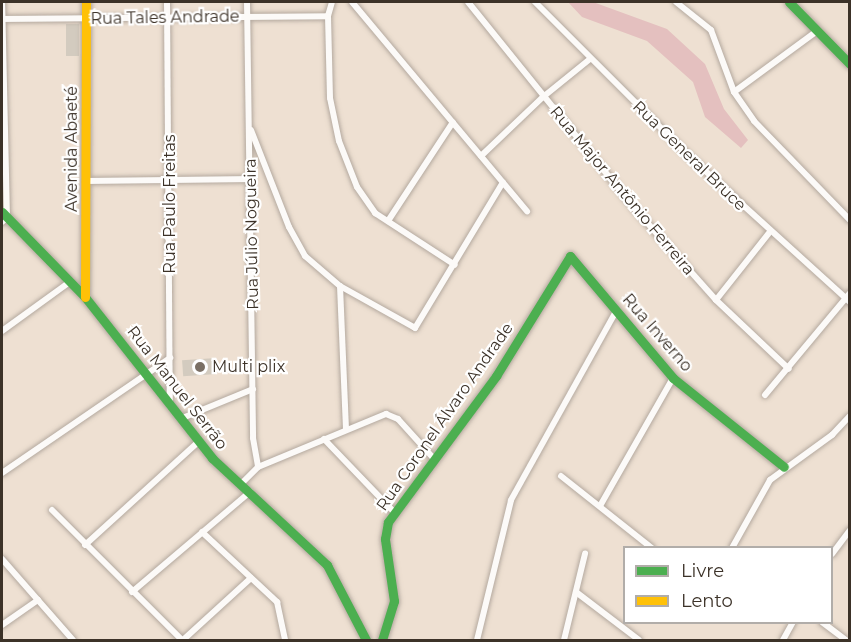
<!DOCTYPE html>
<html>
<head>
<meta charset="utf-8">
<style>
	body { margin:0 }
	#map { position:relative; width:851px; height:642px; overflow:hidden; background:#eee0d2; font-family:Montserrat,sans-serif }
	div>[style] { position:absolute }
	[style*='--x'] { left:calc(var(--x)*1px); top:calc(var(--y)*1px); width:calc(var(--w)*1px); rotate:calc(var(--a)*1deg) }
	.green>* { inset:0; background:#e4c0bf }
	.building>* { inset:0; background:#d3cbbf; transform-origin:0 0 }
	.roads { filter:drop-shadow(0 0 2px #b4a99f) drop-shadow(0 0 2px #b4a99f) }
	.street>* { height:6px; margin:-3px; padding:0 3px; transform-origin:3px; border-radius:3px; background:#fcfaf8 }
	.fast>* { height:9px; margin:-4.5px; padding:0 4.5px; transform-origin:4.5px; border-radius:4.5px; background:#4caf50 }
	.slow>* { height:9px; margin:-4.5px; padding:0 4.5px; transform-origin:4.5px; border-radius:4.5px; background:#ffc107 }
	.dots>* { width:16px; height:16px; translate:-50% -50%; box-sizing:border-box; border:3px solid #fff; border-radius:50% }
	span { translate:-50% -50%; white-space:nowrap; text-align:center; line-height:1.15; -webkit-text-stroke:4.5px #fff; paint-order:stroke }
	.street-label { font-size:16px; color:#3c3228 }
	.poi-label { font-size:16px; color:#3c3228 }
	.left { translate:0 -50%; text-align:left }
	.frame { position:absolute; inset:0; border:3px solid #3c3228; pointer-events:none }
	.legend { position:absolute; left:623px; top:546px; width:210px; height:78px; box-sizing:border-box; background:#fff; border:2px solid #b1ada9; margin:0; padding:8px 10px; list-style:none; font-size:18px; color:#3c3228 }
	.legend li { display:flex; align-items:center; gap:12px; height:30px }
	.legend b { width:30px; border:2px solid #b1ada9 }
</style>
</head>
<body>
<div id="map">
	<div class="green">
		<div style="clip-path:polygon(568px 2px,593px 2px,667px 29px,705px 64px,724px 109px,748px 140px,741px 148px,705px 117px,693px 82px,647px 41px,582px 17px)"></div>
	</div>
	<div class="building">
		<div style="left:66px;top:24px;width:13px;height:32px"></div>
		<div style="left:216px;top:358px;width:16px;height:34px;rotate:86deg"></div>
	</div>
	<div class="roads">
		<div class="street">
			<div style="--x:167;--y:2;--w:404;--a:89.6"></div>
			<div style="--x:247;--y:2;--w:436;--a:89.2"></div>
			<div style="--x:253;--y:438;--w:29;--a:80"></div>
			<div style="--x:332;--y:2;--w:15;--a:106"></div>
			<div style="--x:328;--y:16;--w:82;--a:88.6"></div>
			<div style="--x:330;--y:98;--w:44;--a:78.2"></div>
			<div style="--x:339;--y:141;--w:49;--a:68.6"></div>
			<div style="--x:357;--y:187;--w:32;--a:55"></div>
			<div style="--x:375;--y:213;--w:95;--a:33"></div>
			<div style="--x:352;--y:2;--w:273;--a:50.1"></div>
			<div style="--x:468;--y:2;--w:265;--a:51.1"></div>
			<div style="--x:634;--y:208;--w:123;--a:48.3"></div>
			<div style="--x:716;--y:300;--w:100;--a:43.4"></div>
			<div style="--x:535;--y:2;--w:219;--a:45"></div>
			<div style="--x:690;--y:157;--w:216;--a:42.2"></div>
			<div style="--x:676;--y:2;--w:45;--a:38.7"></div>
			<div style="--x:711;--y:30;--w:66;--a:69.6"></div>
			<div style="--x:734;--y:92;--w:35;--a:55"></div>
			<div style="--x:754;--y:121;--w:138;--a:45.9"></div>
			<div style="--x:2;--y:19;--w:326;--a:-0.5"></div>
			<div style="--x:734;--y:92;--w:103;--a:-36.3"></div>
			<div style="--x:251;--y:130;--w:104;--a:68.6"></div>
			<div style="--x:289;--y:227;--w:33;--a:61"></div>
			<div style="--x:305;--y:256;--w:46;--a:40.6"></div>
			<div style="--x:340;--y:286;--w:86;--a:29.2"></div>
			<div style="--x:415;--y:328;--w:170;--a:-58.9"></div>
			<div style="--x:481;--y:156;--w:86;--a:-43.6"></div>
			<div style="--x:543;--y:97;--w:60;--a:-39"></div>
			<div style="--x:88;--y:181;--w:163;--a:-0.7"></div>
			<div style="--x:388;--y:221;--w:118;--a:-56.7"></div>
			<div style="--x:2;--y:222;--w:6;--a:-39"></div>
			<div style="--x:7;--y:218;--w:216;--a:-91.3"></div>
			<div style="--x:340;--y:286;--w:143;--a:87.6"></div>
			<div style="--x:716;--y:300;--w:85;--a:-51.7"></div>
			<div style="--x:2;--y:331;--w:85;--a:-35.9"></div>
			<div style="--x:765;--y:395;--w:133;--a:-50.2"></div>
			<div style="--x:180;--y:419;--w:79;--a:-22.3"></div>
			<div style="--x:324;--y:439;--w:103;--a:46.2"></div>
			<div style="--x:2;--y:473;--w:204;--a:-34.4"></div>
			<div style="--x:561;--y:476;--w:116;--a:38.4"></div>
			<div style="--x:240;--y:485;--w:25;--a:-45"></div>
			<div style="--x:258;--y:467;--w:139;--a:-22.5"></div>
			<div style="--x:386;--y:414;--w:13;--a:23"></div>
			<div style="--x:398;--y:419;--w:55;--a:47.9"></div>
			<div style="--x:600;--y:506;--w:147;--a:-60.3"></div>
			<div style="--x:52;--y:510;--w:184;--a:45"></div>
			<div style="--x:202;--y:532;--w:103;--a:43"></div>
			<div style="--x:277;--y:602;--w:39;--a:78"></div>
			<div style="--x:85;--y:545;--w:153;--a:-42.3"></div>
			<div style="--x:732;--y:548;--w:78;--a:-60.8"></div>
			<div style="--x:770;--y:480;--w:77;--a:-36"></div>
			<div style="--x:832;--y:435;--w:26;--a:-47"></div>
			<div style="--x:832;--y:554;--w:30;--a:-53"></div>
			<div style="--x:2;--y:559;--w:108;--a:48.8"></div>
			<div style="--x:132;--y:592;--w:155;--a:-40.3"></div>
			<div style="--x:576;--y:592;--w:79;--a:37.3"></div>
			<div style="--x:822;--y:622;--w:30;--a:37"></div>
			<div style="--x:2;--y:625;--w:44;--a:-34.8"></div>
			<div style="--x:183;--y:640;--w:92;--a:-42.4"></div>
			<div style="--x:477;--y:640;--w:144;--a:-76.3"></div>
			<div style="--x:511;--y:500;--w:216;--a:-60.9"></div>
			<div style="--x:564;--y:640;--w:89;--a:-76.3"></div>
			<div style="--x:783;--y:640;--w:21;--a:-61"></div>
		</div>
		<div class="fast">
			<div style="--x:789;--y:2;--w:87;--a:45.5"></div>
			<div style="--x:2;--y:212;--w:119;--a:45.7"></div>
			<div style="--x:85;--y:297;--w:205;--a:51.7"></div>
			<div style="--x:212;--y:458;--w:157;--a:42.9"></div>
			<div style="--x:327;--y:565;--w:85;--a:62.5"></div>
			<div style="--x:382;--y:640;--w:41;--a:-72.9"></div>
			<div style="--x:394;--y:601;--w:63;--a:-98.3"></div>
			<div style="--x:385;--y:539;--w:17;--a:-80"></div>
			<div style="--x:388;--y:522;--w:182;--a:-53.5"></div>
			<div style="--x:496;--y:376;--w:141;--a:-58.3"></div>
			<div style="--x:570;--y:256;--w:160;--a:49.8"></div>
			<div style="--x:673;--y:378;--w:142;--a:38.7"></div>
		</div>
		<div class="slow">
			<div style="--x:85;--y:297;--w:295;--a:-89.8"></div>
		</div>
	</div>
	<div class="dots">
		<div style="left:200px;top:367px;background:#7a6f64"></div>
	</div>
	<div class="street-label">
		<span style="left:165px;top:18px;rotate:-1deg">Rua Tales Andrade</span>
		<span style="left:72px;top:149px;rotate:-90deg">Avenida Abaeté</span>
		<span style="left:689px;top:156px;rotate:44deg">Rua General Bruce</span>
		<span style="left:622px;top:191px;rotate:50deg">Rua Major Antônio Ferreira</span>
		<span style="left:170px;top:204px;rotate:-90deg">Rua Paulo Freitas</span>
		<span style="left:252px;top:234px;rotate:-91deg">Rua Júlio Nogueira</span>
		<span style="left:657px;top:333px;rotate:49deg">Rua Inverno</span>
		<span style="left:177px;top:388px;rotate:52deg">Rua Manuel Serrão</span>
		<span style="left:445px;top:417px;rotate:-55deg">Rua Coronel Álvaro Andrade</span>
	</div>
	<div class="poi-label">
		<span class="left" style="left:212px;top:367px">Multi plix</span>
	</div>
	<div class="frame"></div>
	<ul class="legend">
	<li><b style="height:8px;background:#4caf50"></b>Livre</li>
	<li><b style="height:8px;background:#ffc107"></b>Lento</li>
	</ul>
</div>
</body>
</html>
